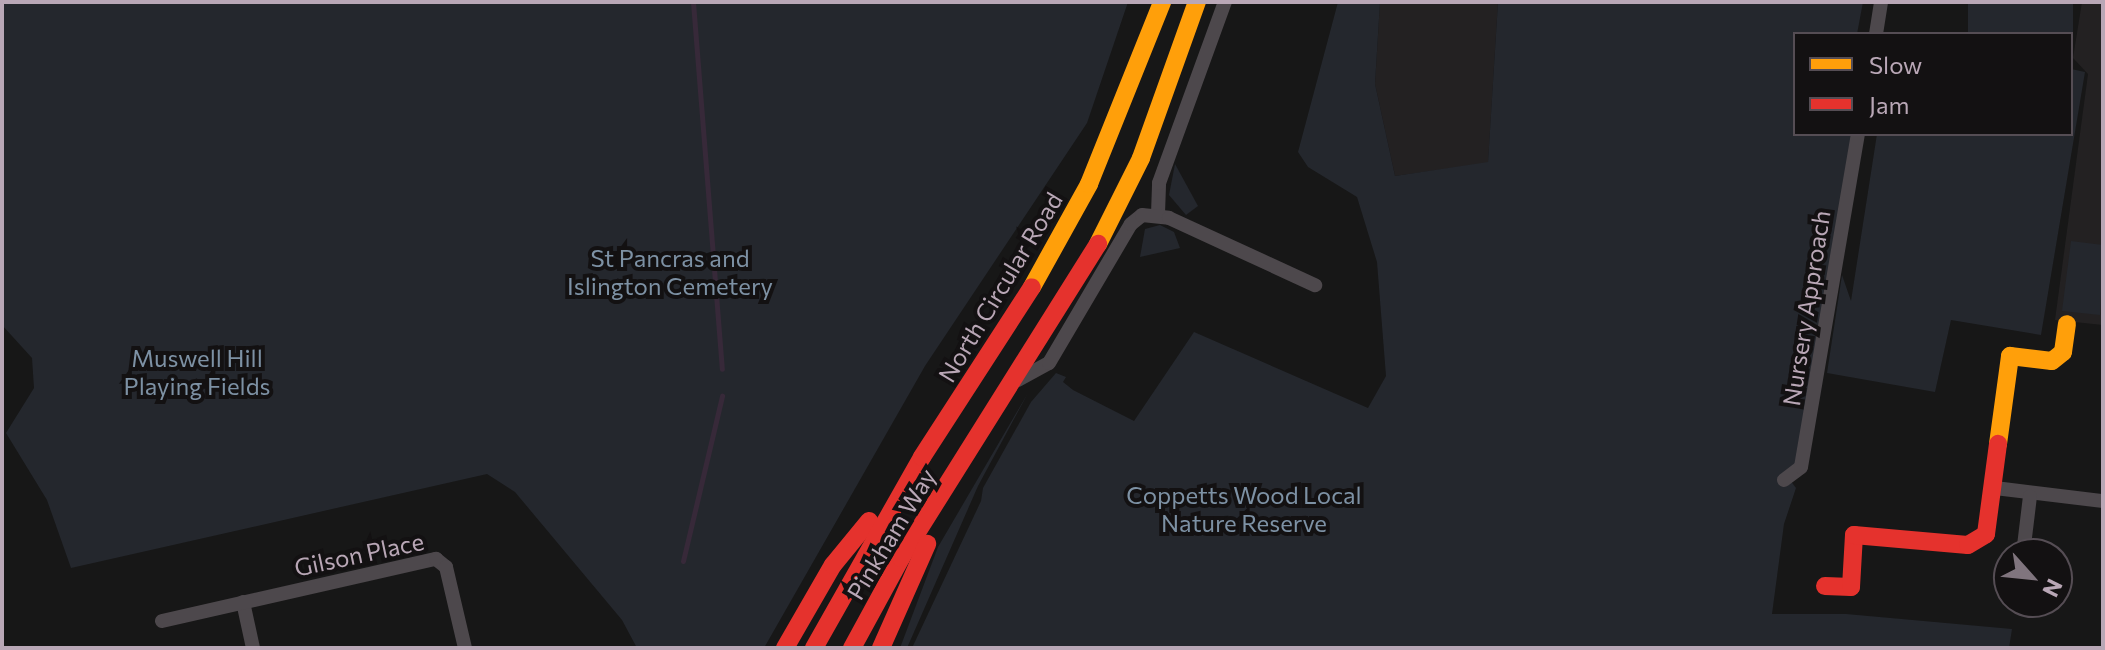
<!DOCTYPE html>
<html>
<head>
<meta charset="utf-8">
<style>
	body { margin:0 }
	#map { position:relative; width:2105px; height:650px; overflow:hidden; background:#171717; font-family:Commissioner,sans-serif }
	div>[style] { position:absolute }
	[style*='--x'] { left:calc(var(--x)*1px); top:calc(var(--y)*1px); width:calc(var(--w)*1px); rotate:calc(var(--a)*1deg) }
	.built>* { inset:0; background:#232122 }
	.green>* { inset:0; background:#24272d; transform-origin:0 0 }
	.stream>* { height:5px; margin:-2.5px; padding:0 2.5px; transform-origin:2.5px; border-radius:2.5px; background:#372939 }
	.street>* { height:14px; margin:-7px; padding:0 7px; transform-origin:7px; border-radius:7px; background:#4d484c }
	.slow>* { height:18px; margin:-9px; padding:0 9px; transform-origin:9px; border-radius:9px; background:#ff9f0a }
	.jam>* { height:18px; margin:-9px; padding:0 9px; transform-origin:9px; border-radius:9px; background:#e5322d }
	span { translate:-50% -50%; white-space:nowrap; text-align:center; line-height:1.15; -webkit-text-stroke:8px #131112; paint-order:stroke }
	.park-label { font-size:24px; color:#7d91a4 }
	.street-label { font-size:24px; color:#b9a7b6 }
	.frame { position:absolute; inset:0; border:4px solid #b9a7b6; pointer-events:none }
	.legend { position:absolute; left:1793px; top:32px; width:280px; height:104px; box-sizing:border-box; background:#131112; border:2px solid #554d54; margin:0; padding:10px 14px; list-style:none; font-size:24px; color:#b9a7b6 }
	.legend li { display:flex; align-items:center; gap:16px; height:40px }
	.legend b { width:40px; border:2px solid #554d54 }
	.north { position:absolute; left:1993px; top:538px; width:80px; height:80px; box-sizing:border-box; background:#131112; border:2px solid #554d54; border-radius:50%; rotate:117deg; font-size:22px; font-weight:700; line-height:32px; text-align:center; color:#b9a7b6 }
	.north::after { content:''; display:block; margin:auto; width:28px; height:36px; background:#80757e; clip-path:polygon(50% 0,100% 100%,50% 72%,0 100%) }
</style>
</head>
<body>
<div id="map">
	<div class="built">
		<div style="clip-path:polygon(1380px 2px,1498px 2px,1488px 163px,1395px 176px,1375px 84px)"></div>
		<div style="clip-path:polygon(2082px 2px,2103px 2px,2103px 325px,2055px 320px,2088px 74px,2073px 58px)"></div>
	</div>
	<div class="green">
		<div style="clip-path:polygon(2px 2px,1128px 2px,1087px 123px,925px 366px,764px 648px,637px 648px,622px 620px,515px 492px,487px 474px,71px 568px,47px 500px,6px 433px,34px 388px,32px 358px,2px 325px)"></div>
		<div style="clip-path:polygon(1338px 2px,1380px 2px,1375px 84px,1395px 176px,1488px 162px,1498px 2px,1863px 2px,1857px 34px,1795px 34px,1795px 134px,1857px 134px,1796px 464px,1784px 472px,1796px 488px,1784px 524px,1772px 614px,1846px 614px,2012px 629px,2009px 648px,912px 648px,981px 501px,983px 488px,1031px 402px,1056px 373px,1066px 377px,1063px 382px,1073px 390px,1134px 421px,1194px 332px,1368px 408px,1386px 376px,1377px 262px,1357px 197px,1308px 167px,1298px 152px)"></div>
		<div style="left:1968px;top:2px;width:105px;height:33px"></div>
		<div style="clip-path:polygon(2071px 69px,2085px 72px,2041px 335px,1951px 320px,1935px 392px,1827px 373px,1842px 275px,1851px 301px,1877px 134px,2071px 134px)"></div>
		<div style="clip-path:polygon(1175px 164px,1198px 206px,1186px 215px,1169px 195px)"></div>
		<div style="clip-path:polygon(1160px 225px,1174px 232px,1180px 248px,1140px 257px,1145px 229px)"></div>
		<div style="clip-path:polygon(2071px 241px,2103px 245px,2100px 315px,2062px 311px)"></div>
		<div style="clip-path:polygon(1028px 393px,978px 486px,907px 648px,900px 648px,938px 547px)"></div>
	</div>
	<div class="stream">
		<div style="--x:693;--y:2;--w:368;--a:85.5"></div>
		<div style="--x:683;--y:561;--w:170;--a:-76.7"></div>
	</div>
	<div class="street">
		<div style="--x:1876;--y:34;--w:32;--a:-81"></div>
		<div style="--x:1158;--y:214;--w:31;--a:-88"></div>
		<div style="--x:1159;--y:183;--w:193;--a:-70"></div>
		<div style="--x:1018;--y:380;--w:35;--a:-29"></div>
		<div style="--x:1049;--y:363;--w:161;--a:-59.5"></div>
		<div style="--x:1131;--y:224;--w:14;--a:-39"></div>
		<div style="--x:1142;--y:215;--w:27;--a:6"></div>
		<div style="--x:1169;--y:218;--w:161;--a:24.7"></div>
		<div style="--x:1784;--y:480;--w:21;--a:-37"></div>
		<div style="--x:1801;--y:467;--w:338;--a:-80.3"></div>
		<div style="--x:1995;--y:488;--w:109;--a:6.9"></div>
		<div style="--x:2023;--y:554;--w:58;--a:-83.1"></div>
		<div style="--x:243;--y:602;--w:47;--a:77.7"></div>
		<div style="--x:2031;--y:611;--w:9;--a:-90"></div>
		<div style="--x:162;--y:621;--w:281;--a:-12.8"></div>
		<div style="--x:436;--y:559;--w:13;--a:39"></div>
		<div style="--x:446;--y:567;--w:83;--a:76.8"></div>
	</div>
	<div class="slow">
		<div style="--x:1098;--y:244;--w:96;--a:-63.4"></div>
		<div style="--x:1141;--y:158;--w:166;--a:-70.3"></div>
		<div style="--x:1032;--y:287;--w:118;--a:-61"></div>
		<div style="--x:1089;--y:184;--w:196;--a:-68.1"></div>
		<div style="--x:1998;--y:444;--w:89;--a:-82.2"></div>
		<div style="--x:2010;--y:356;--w:42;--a:6.8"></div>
		<div style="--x:2052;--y:361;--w:14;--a:-39"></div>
		<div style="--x:2063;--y:352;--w:28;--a:-82"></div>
	</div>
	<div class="jam">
		<div style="--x:1825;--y:586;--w:26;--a:2"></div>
		<div style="--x:1851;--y:587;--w:52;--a:-86.7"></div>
		<div style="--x:1854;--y:535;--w:114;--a:5"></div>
		<div style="--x:1968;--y:545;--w:21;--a:-31"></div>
		<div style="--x:1986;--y:534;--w:91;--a:-82.4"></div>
		<div style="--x:785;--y:648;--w:96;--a:-60"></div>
		<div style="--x:833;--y:565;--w:57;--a:-50.7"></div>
		<div style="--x:814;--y:648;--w:219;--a:-60.5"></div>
		<div style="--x:922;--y:457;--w:202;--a:-57.1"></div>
		<div style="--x:852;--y:648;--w:102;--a:-61.4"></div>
		<div style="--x:901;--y:558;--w:371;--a:-57.9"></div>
		<div style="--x:881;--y:648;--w:114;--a:-66.1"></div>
	</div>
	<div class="park-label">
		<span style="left:670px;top:272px">St Pancras and<br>Islington Cemetery</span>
		<span style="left:197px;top:372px">Muswell Hill<br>Playing Fields</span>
		<span style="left:1244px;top:509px">Coppetts Wood Local<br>Nature Reserve</span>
	</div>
	<div class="street-label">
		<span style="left:1000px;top:287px;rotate:-59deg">North Circular Road</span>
		<span style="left:1806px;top:308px;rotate:-81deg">Nursery Approach</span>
		<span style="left:891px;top:534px;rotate:-59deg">Pinkham Way</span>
		<span style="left:359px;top:554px;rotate:-12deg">Gilson Place</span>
	</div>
	<div class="frame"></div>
	<ul class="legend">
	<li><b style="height:10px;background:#ff9f0a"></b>Slow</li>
	<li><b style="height:10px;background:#e5322d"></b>Jam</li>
	</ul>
	<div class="north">N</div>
</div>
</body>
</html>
